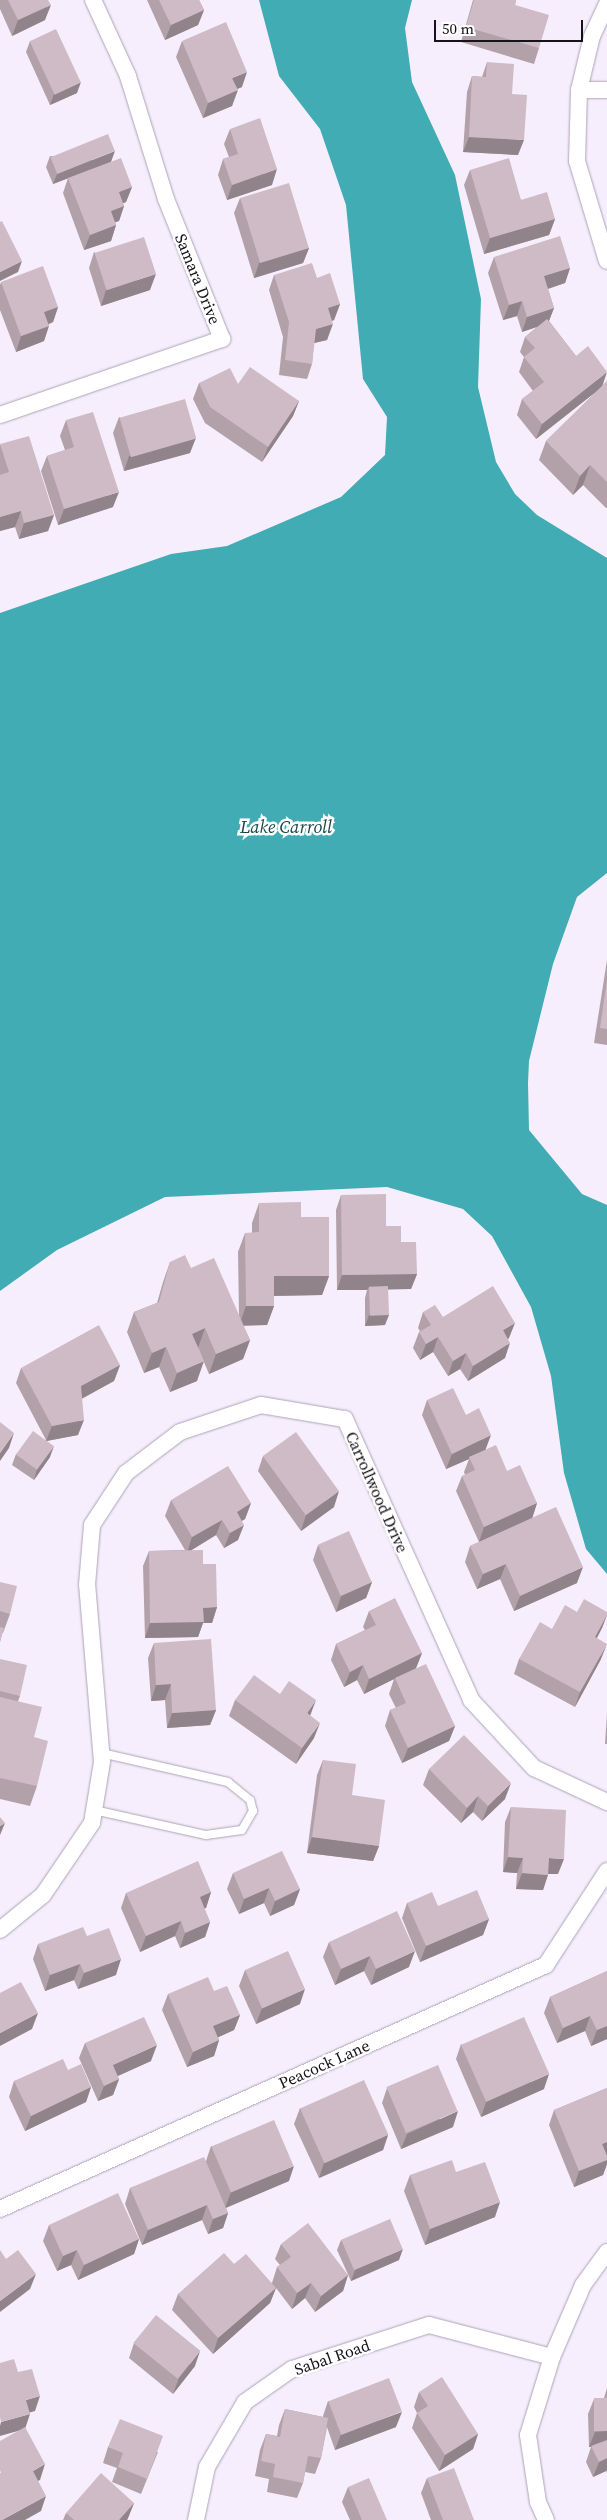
<!DOCTYPE html>
<html>
<head>
<meta charset="utf-8">
<style>
	body { margin:0 }
	#map { position:relative; width:607px; height:2520px; overflow:hidden; background:#f6eefd; font-family:"Source Serif 4",serif }
	div>[style] { position:absolute }
	[style*='--x'] { left:calc(var(--x)*1px); top:calc(var(--y)*1px); width:calc(var(--w)*1px); rotate:calc(var(--a)*1deg) }
	.water>* { inset:0; background:#41acb3 }
	.roads { filter:drop-shadow(0 0 1px #aca3b5) drop-shadow(0 0 1px #aca3b5) }
	.lane>* { height:8px; margin:-4px; padding:0 4px; transform-origin:4px; border-radius:4px; background:#fff }
	.street>* { height:16px; margin:-8px; padding:0 8px; transform-origin:8px; border-radius:8px; background:#fff }
	.wall>* { inset:0; background:#b2a1a9 }
	.shaded-wall>* { inset:0; background:#91838a }
	.building>* { inset:0; background:#cfbbc5; transform-origin:0 0 }
	span { translate:-50% -50%; white-space:nowrap; text-align:center; line-height:1.15; -webkit-text-stroke:5px #fff; paint-order:stroke }
	.street-label { font-size:16px; color:#151218 }
	.water-label { font-size:18px; color:#19484b; font-style:italic }
	.scale { position:absolute; left:434px; top:20px; width:149px; height:22px; box-sizing:border-box; border:2px solid #151218; border-top:0; padding-left:6px; font-size:15px; line-height:18px; white-space:nowrap; color:#151218; -webkit-text-stroke:4px #fff; paint-order:stroke }
</style>
</head>
<body>
<div id="map">
	<div class="water">
		<div style="clip-path:polygon(259px 0,412px 0,405px 28px,412px 82px,455px 175px,481px 299px,478px 387px,496px 462px,515px 494px,537px 515px,607px 558px,607px 873px,577px 897px,553px 964px,529px 1061px,528px 1083px,529px 1130px,582px 1194px,607px 1205px,607px 1574px,586px 1549px,564px 1473px,551px 1376px,531px 1307px,492px 1236px,463px 1209px,387px 1187px,165px 1197px,57px 1250px,0 1291px,0 613px,171px 554px,227px 546px,341px 497px,385px 455px,387px 417px,363px 379px,346px 205px,320px 129px,279px 76px)"></div>
	</div>
	<div class="roads">
		<div class="lane">
			<div style="--x:94;--y:1810;--w:115;--a:12.6"></div>
			<div style="--x:206;--y:1835;--w:36;--a:-8"></div>
			<div style="--x:242;--y:1830;--w:22;--a:-60"></div>
			<div style="--x:253;--y:1811;--w:11;--a:-105"></div>
			<div style="--x:250;--y:1800;--w:28;--a:-141"></div>
			<div style="--x:228;--y:1782;--w:130;--a:-167.1"></div>
		</div>
		<div class="street">
			<div style="--x:607;--y:4;--w:35;--a:115"></div>
			<div style="--x:592;--y:36;--w:56;--a:103.5"></div>
			<div style="--x:579;--y:90;--w:71;--a:91.6"></div>
			<div style="--x:577;--y:161;--w:104;--a:73.3"></div>
			<div style="--x:579;--y:90;--w:28;--a:0"></div>
			<div style="--x:0;--y:415;--w:235;--a:-18.9"></div>
			<div style="--x:222;--y:339;--w:151;--a:-111.8"></div>
			<div style="--x:166;--y:199;--w:129;--a:-107.2"></div>
			<div style="--x:128;--y:76;--w:84;--a:-114.7"></div>
			<div style="--x:0;--y:1930;--w:55;--a:-39.1"></div>
			<div style="--x:43;--y:1895;--w:87;--a:-55.8"></div>
			<div style="--x:92;--y:1823;--w:62;--a:-80.7"></div>
			<div style="--x:102;--y:1762;--w:178;--a:-94.8"></div>
			<div style="--x:87;--y:1585;--w:60;--a:-85.2"></div>
			<div style="--x:92;--y:1525;--w:62;--a:-56.8"></div>
			<div style="--x:126;--y:1473;--w:68;--a:-37.2"></div>
			<div style="--x:180;--y:1432;--w:85;--a:-18.4"></div>
			<div style="--x:261;--y:1405;--w:85;--a:9.5"></div>
			<div style="--x:345;--y:1419;--w:308;--a:65.8"></div>
			<div style="--x:471;--y:1700;--w:93;--a:47.2"></div>
			<div style="--x:534;--y:1768;--w:81;--a:25"></div>
			<div style="--x:0;--y:2209;--w:598;--a:-24.08"></div>
			<div style="--x:546;--y:1965;--w:112;--a:-57"></div>
			<div style="--x:196;--y:2520;--w:54;--a:-78.3"></div>
			<div style="--x:207;--y:2467;--w:75;--a:-59.7"></div>
			<div style="--x:245;--y:2402;--w:57;--a:-35.1"></div>
			<div style="--x:292;--y:2369;--w:144;--a:-17.8"></div>
			<div style="--x:429;--y:2325;--w:127;--a:14.6"></div>
			<div style="--x:546;--y:2520;--w:20;--a:-114"></div>
			<div style="--x:538;--y:2502;--w:68;--a:-98.5"></div>
			<div style="--x:528;--y:2435;--w:82;--a:-72.9"></div>
			<div style="--x:552;--y:2357;--w:78;--a:-66.7"></div>
			<div style="--x:583;--y:2285;--w:41;--a:-54"></div>
		</div>
	</div>
	<div class="wall">
		<div style="clip-path:polygon(0 0,48px 0,45px 20px,12px 36px,0 9px)"></div>
		<div style="clip-path:polygon(147px 0,199px 0,204px 10px,198px 25px,165px 40px)"></div>
		<div style="clip-path:polygon(473px 0,516px 0,515px 5px,539px 48px,534px 64px,461px 42px)"></div>
		<div style="clip-path:polygon(30px 41px,77px 93px,50px 105px,26px 52px)"></div>
		<div style="clip-path:polygon(182px 41px,242px 87px,237px 89px,232px 106px,203px 118px,176px 57px)"></div>
		<div style="clip-path:polygon(487px 62px,512px 94px,518px 155px,463px 152px,467px 92px,472px 76px,482px 77px)"></div>
		<div style="clip-path:polygon(230px 129px,272px 185px,227px 200px,218px 175px,223px 159px,229px 157px,224px 144px)"></div>
		<div style="clip-path:polygon(50px 156px,111px 162px,132px 187px,126px 202px,123px 203px,124px 206px,119px 221px,115px 222px,116px 225px,111px 241px,84px 250px,63px 193px,68px 178px,53px 184px,46px 167px)"></div>
		<div style="clip-path:polygon(470px 170px,555px 219px,549px 235px,484px 254px,464px 185px)"></div>
		<div style="clip-path:polygon(240px 198px,309px 248px,303px 263px,254px 278px,234px 213px)"></div>
		<div style="clip-path:polygon(94px 252px,150px 290px,101px 306px,89px 268px)"></div>
		<div style="clip-path:polygon(494px 257px,570px 268px,565px 283px,548px 289px,554px 308px,549px 321px,576px 356px,602px 386px,607px 381px,607px 508px,606px 508px,583px 485px,573px 495px,539px 460px,546px 441px,597px 391px,536px 439px,517px 415px,522px 399px,533px 391px,519px 372px,524px 357px,520px 352px,525px 337px,537px 327px,522px 332px,517px 316px,503px 320px,488px 273px)"></div>
		<div style="clip-path:polygon(274px 275px,317px 278px,340px 304px,334px 320px,332px 321px,327px 340px,314px 343px,312px 364px,307px 379px,279px 375px,283px 337px,269px 290px)"></div>
		<div style="clip-path:polygon(1px 282px,58px 307px,53px 322px,49px 324px,44px 341px,16px 352px,0 310px,0 285px)"></div>
		<div style="clip-path:polygon(199px 383px,238px 384px,299px 401px,293px 416px,262px 462px,205px 423px,193px 399px)"></div>
		<div style="clip-path:polygon(119px 417px,190px 453px,124px 471px,113px 433px)"></div>
		<div style="clip-path:polygon(66px 420px,113px 507px,58px 525px,41px 471px,47px 456px,65px 450px,60px 436px)"></div>
		<div style="clip-path:polygon(0 444px,54px 515px,48px 531px,19px 539px,15px 527px,0 531px)"></div>
		<div style="clip-path:polygon(607px 960px,607px 1045px,594px 1043px)"></div>
		<div style="clip-path:polygon(341px 1195px,386px 1226px,401px 1242px,417px 1274px,411px 1289px,388px 1289px,385px 1325px,365px 1326px,365px 1298px,367px 1290px,337px 1290px,336px 1210px)"></div>
		<div style="clip-path:polygon(259px 1203px,301px 1217px,329px 1276px,322px 1295px,274px 1296px,274px 1306px,267px 1325px,243px 1325px,250px 1340px,243px 1359px,209px 1374px,198px 1348px,197px 1381px,170px 1392px,159px 1367px,144px 1373px,127px 1332px,134px 1312px,157px 1303px,163px 1282px,170px 1262px,191px 1268px,239px 1316px,238px 1252px,245px 1233px,252px 1233px,252px 1223px)"></div>
		<div style="clip-path:polygon(423px 1312px,443px 1317px,509px 1338px,508px 1339px,505px 1358px,468px 1381px,460px 1369px,448px 1376px,433px 1352px,420px 1360px,413px 1348px,419px 1332px,420px 1331px,418px 1328px)"></div>
		<div style="clip-path:polygon(120px 1365px,114px 1381px,82px 1398px,78px 1435px,47px 1441px,50px 1457px,34px 1480px,12px 1465px,16px 1454px,46px 1440px,16px 1383px,21px 1368px)"></div>
		<div style="clip-path:polygon(427px 1400px,466px 1415px,486px 1450px,507px 1471px,537px 1503px,532px 1518px,577px 1583px,514px 1611px,500px 1579px,477px 1589px,465px 1562px,470px 1546px,479px 1542px,456px 1491px,462px 1476px,465px 1475px,464px 1472px,469px 1459px,446px 1469px,422px 1415px)"></div>
		<div style="clip-path:polygon(263px 1456px,334px 1507px,301px 1531px,258px 1471px)"></div>
		<div style="clip-path:polygon(171px 1500px,251px 1503px,245px 1519px,242px 1521px,238px 1540px,224px 1548px,216px 1535px,191px 1550px,203px 1564px,217px 1607px,212px 1623px,203px 1623px,198px 1637px,145px 1638px,143px 1566px,149px 1551px,185px 1550px,165px 1516px)"></div>
		<div style="clip-path:polygon(318px 1545px,372px 1582px,366px 1598px,336px 1612px,313px 1560px)"></div>
		<div style="clip-path:polygon(0 1582px,10px 1614px,3px 1633px,2px 1633px,0 1642px)"></div>
		<div style="clip-path:polygon(369px 1611px,422px 1653px,416px 1668px,455px 1726px,449px 1741px,402px 1763px,385px 1726px,390px 1710px,396px 1708px,389px 1694px,394px 1679px,364px 1694px,357px 1680px,344px 1687px,331px 1660px,336px 1644px,365px 1630px,363px 1627px)"></div>
		<div style="clip-path:polygon(577px 1612px,607px 1612px,607px 1615px,602px 1628px,597px 1638px,601px 1659px,575px 1707px,514px 1674px,519px 1659px,552px 1629px)"></div>
		<div style="clip-path:polygon(154px 1643px,216px 1710px,210px 1725px,167px 1728px,165px 1700px,151px 1701px,148px 1658px)"></div>
		<div style="clip-path:polygon(0 1659px,20px 1696px,18px 1701px,34px 1737px,37px 1786px,30px 1806px,0 1799px)"></div>
		<div style="clip-path:polygon(280px 1694px,310px 1716px,314px 1738px,296px 1764px,229px 1716px,235px 1700px)"></div>
		<div style="clip-path:polygon(607px 1713px,607px 1744px,605px 1744px)"></div>
		<div style="clip-path:polygon(323px 1760px,352px 1795px,379px 1846px,373px 1861px,307px 1853px,317px 1775px)"></div>
		<div style="clip-path:polygon(429px 1769px,505px 1799px,482px 1821px,473px 1812px,461px 1823px,423px 1785px)"></div>
		<div style="clip-path:polygon(511px 1807px,558px 1874px,548px 1874px,543px 1890px,516px 1889px,517px 1873px,503px 1872px,505px 1822px)"></div>
		<div style="clip-path:polygon(233px 1873px,300px 1889px,294px 1905px,270px 1916px,264px 1903px,239px 1914px,227px 1889px)"></div>
		<div style="clip-path:polygon(211px 1892px,206px 1908px,204px 1908px,210px 1922px,205px 1937px,180px 1948px,175px 1936px,140px 1952px,121px 1908px,126px 1893px)"></div>
		<div style="clip-path:polygon(407px 1903px,438px 1906px,489px 1919px,483px 1935px,420px 1962px,402px 1918px)"></div>
		<div style="clip-path:polygon(87px 1936px,116px 1975px,78px 1989px,74px 1980px,45px 1991px,33px 1959px,38px 1944px)"></div>
		<div style="clip-path:polygon(329px 1942px,409px 1967px,371px 1985px,364px 1971px,335px 1985px,323px 1957px)"></div>
		<div style="clip-path:polygon(245px 1970px,300px 2004px,256px 2024px,239px 1986px)"></div>
		<div style="clip-path:polygon(607px 1971px,607px 2039px,591px 2046px,585px 2031px,557px 2043px,544px 2013px,550px 1997px)"></div>
		<div style="clip-path:polygon(214px 1991px,240px 2015px,234px 2030px,218px 2037px,219px 2040px,214px 2056px,187px 2067px,162px 2010px,168px 1994px)"></div>
		<div style="clip-path:polygon(85px 2043px,151px 2061px,117px 2076px,119px 2079px,113px 2095px,98px 2101px,79px 2058px)"></div>
		<div style="clip-path:polygon(461px 2044px,544px 2089px,481px 2117px,456px 2059px)"></div>
		<div style="clip-path:polygon(68px 2070px,91px 2087px,86px 2102px,25px 2131px,9px 2097px,14px 2081px)"></div>
		<div style="clip-path:polygon(387px 2088px,453px 2127px,401px 2149px,382px 2103px)"></div>
		<div style="clip-path:polygon(607px 2088px,607px 2164px,603px 2175px,574px 2187px,549px 2125px,554px 2110px)"></div>
		<div style="clip-path:polygon(300px 2108px,388px 2135px,383px 2150px,319px 2178px,294px 2124px)"></div>
		<div style="clip-path:polygon(211px 2146px,289px 2181px,226px 2208px,228px 2213px,223px 2228px,208px 2234px,202px 2220px,142px 2245px,125px 2204px,130px 2188px,206px 2161px)"></div>
		<div style="clip-path:polygon(456px 2172px,495px 2217px,425px 2245px,404px 2191px,410px 2175px)"></div>
		<div style="clip-path:polygon(49px 2225px,139px 2239px,134px 2254px,78px 2280px,71px 2265px,57px 2271px,43px 2241px)"></div>
		<div style="clip-path:polygon(341px 2240px,399px 2260px,351px 2281px,337px 2250px)"></div>
		<div style="clip-path:polygon(281px 2244px,348px 2275px,343px 2291px,315px 2312px,305px 2298px,292px 2309px,276px 2288px,270px 2303px,213px 2354px,172px 2310px,178px 2294px,234px 2264px,272px 2283px,277px 2267px,280px 2265px,275px 2259px)"></div>
		<div style="clip-path:polygon(134px 2343px,195px 2366px,173px 2394px,129px 2358px)"></div>
		<div style="clip-path:polygon(607px 2388px,607px 2473px,606px 2471px,593px 2477px,586px 2462px,591px 2447px,589px 2447px,588px 2414px,594px 2399px,604px 2398px)"></div>
		<div style="clip-path:polygon(419px 2392px,478px 2434px,473px 2449px,439px 2471px,412px 2428px,417px 2413px,414px 2407px)"></div>
		<div style="clip-path:polygon(328px 2401px,396px 2427px,335px 2450px,327px 2427px,321px 2458px,315px 2474px,305px 2472px,303px 2483px,297px 2498px,267px 2492px,269px 2479px,255px 2476px,260px 2450px,266px 2434px,277px 2436px,279px 2425px,285px 2409px,323px 2417px,323px 2416px)"></div>
		<div style="clip-path:polygon(108px 2447px,158px 2452px,141px 2494px,112px 2482px,117px 2468px,103px 2463px)"></div>
		<div style="clip-path:polygon(427px 2478px,474px 2520px,431px 2520px,421px 2493px)"></div>
		<div style="clip-path:polygon(348px 2487px,387px 2520px,350px 2520px,342px 2502px)"></div>
		<div style="clip-path:polygon(134px 2503px,128px 2518px,127px 2520px,63px 2520px,66px 2513px)"></div>
	</div>
	<div class="shaded-wall">
		<div style="clip-path:polygon(51px 5px,45px 20px,12px 36px,18px 20px)"></div>
		<div style="clip-path:polygon(204px 10px,198px 25px,165px 40px,171px 25px)"></div>
		<div style="clip-path:polygon(247px 72px,242px 87px,227px 93px,232px 78px)"></div>
		<div style="clip-path:polygon(81px 82px,77px 93px,50px 105px,54px 94px)"></div>
		<div style="clip-path:polygon(238px 90px,232px 106px,203px 118px,208px 103px)"></div>
		<div style="clip-path:polygon(469px 137px,524px 140px,518px 155px,463px 152px)"></div>
		<div style="clip-path:polygon(115px 151px,111px 162px,53px 184px,57px 174px)"></div>
		<div style="clip-path:polygon(277px 169px,272px 185px,227px 200px,232px 185px)"></div>
		<div style="clip-path:polygon(132px 187px,126px 202px,113px 207px,119px 192px)"></div>
		<div style="clip-path:polygon(124px 206px,119px 221px,105px 226px,111px 211px)"></div>
		<div style="clip-path:polygon(555px 219px,549px 235px,484px 254px,490px 238px)"></div>
		<div style="clip-path:polygon(116px 225px,111px 241px,84px 250px,90px 235px)"></div>
		<div style="clip-path:polygon(309px 248px,303px 263px,254px 278px,259px 263px)"></div>
		<div style="clip-path:polygon(22px 261px,18px 272px,0 281px,0 272px)"></div>
		<div style="clip-path:polygon(570px 268px,565px 283px,538px 292px,544px 276px)"></div>
		<div style="clip-path:polygon(156px 274px,150px 290px,101px 306px,106px 290px)"></div>
		<div style="clip-path:polygon(522px 301px,517px 316px,503px 320px,509px 305px)"></div>
		<div style="clip-path:polygon(340px 304px,334px 320px,322px 324px,328px 308px)"></div>
		<div style="clip-path:polygon(58px 307px,53px 322px,39px 328px,44px 312px)"></div>
		<div style="clip-path:polygon(554px 308px,548px 323px,522px 332px,527px 317px)"></div>
		<div style="clip-path:polygon(333px 324px,327px 340px,310px 344px,316px 329px)"></div>
		<div style="clip-path:polygon(49px 326px,44px 341px,16px 352px,21px 336px)"></div>
		<div style="clip-path:polygon(607px 372px,602px 387px,536px 439px,542px 424px)"></div>
		<div style="clip-path:polygon(299px 401px,293px 416px,262px 462px,268px 447px)"></div>
		<div style="clip-path:polygon(196px 438px,190px 453px,124px 471px,129px 456px)"></div>
		<div style="clip-path:polygon(590px 465px,583px 485px,573px 495px,580px 476px)"></div>
		<div style="clip-path:polygon(119px 492px,113px 507px,58px 525px,64px 509px)"></div>
		<div style="clip-path:polygon(21px 511px,15px 527px,0 531px,0 517px)"></div>
		<div style="clip-path:polygon(54px 515px,48px 531px,19px 539px,24px 523px)"></div>
		<div style="clip-path:polygon(417px 1274px,411px 1289px,369px 1290px,369px 1287px,367px 1290px,337px 1290px,342px 1275px)"></div>
		<div style="clip-path:polygon(274px 1276px,329px 1276px,322px 1295px,266px 1296px)"></div>
		<div style="clip-path:polygon(246px 1306px,274px 1306px,267px 1325px,239px 1326px)"></div>
		<div style="clip-path:polygon(369px 1315px,389px 1315px,385px 1325px,365px 1326px)"></div>
		<div style="clip-path:polygon(515px 1323px,509px 1338px,497px 1346px,503px 1330px)"></div>
		<div style="clip-path:polygon(205px 1328px,198px 1348px,192px 1334px)"></div>
		<div style="clip-path:polygon(438px 1337px,433px 1352px,420px 1360px,426px 1344px)"></div>
		<div style="clip-path:polygon(250px 1340px,243px 1359px,209px 1374px,216px 1354px)"></div>
		<div style="clip-path:polygon(510px 1343px,505px 1358px,468px 1381px,473px 1366px)"></div>
		<div style="clip-path:polygon(166px 1347px,159px 1367px,144px 1373px,152px 1353px)"></div>
		<div style="clip-path:polygon(466px 1353px,460px 1369px,448px 1376px,453px 1361px)"></div>
		<div style="clip-path:polygon(204px 1361px,197px 1381px,170px 1392px,177px 1373px)"></div>
		<div style="clip-path:polygon(120px 1365px,114px 1381px,76px 1402px,81px 1386px)"></div>
		<div style="clip-path:polygon(84px 1420px,78px 1435px,46px 1441px,52px 1426px)"></div>
		<div style="clip-path:polygon(14px 1433px,9px 1448px,0 1461px,0 1453px)"></div>
		<div style="clip-path:polygon(491px 1435px,485px 1451px,469px 1457px,469px 1459px,446px 1469px,452px 1454px)"></div>
		<div style="clip-path:polygon(54px 1446px,50px 1457px,34px 1480px,37px 1469px)"></div>
		<div style="clip-path:polygon(339px 1491px,334px 1507px,301px 1531px,306px 1515px)"></div>
		<div style="clip-path:polygon(251px 1503px,245px 1519px,231px 1527px,237px 1512px)"></div>
		<div style="clip-path:polygon(537px 1503px,532px 1519px,479px 1542px,484px 1527px)"></div>
		<div style="clip-path:polygon(222px 1520px,216px 1535px,187px 1553px,192px 1537px)"></div>
		<div style="clip-path:polygon(244px 1525px,238px 1540px,224px 1548px,230px 1533px)"></div>
		<div style="clip-path:polygon(506px 1564px,500px 1579px,477px 1589px,483px 1574px)"></div>
		<div style="clip-path:polygon(583px 1567px,577px 1583px,514px 1611px,520px 1596px)"></div>
		<div style="clip-path:polygon(372px 1582px,366px 1598px,336px 1612px,341px 1596px)"></div>
		<div style="clip-path:polygon(217px 1607px,212px 1623px,203px 1623px,198px 1637px,145px 1638px,150px 1623px,203px 1608px)"></div>
		<div style="clip-path:polygon(607px 1615px,602px 1628px,589px 1652px,595px 1637px)"></div>
		<div style="clip-path:polygon(607px 1644px,601px 1659px,575px 1707px,580px 1692px)"></div>
		<div style="clip-path:polygon(422px 1653px,416px 1668px,364px 1694px,369px 1679px)"></div>
		<div style="clip-path:polygon(363px 1665px,357px 1680px,344px 1687px,350px 1672px)"></div>
		<div style="clip-path:polygon(171px 1684px,165px 1700px,151px 1701px,156px 1685px)"></div>
		<div style="clip-path:polygon(316px 1700px,310px 1716px,307px 1713px)"></div>
		<div style="clip-path:polygon(216px 1710px,210px 1725px,167px 1728px,172px 1713px)"></div>
		<div style="clip-path:polygon(320px 1723px,314px 1738px,296px 1764px,302px 1748px)"></div>
		<div style="clip-path:polygon(455px 1726px,449px 1741px,402px 1763px,408px 1748px)"></div>
		<div style="clip-path:polygon(511px 1783px,505px 1799px,482px 1821px,488px 1806px)"></div>
		<div style="clip-path:polygon(478px 1796px,473px 1812px,461px 1823px,467px 1808px)"></div>
		<div style="clip-path:polygon(5px 1823px,0 1835px,0 1826px)"></div>
		<div style="clip-path:polygon(312px 1837px,379px 1846px,373px 1861px,307px 1853px)"></div>
		<div style="clip-path:polygon(508px 1857px,523px 1858px,517px 1873px,503px 1872px)"></div>
		<div style="clip-path:polygon(549px 1858px,564px 1859px,558px 1874px,544px 1874px)"></div>
		<div style="clip-path:polygon(522px 1873px,548px 1875px,543px 1890px,516px 1889px)"></div>
		<div style="clip-path:polygon(269px 1888px,264px 1903px,239px 1914px,244px 1899px)"></div>
		<div style="clip-path:polygon(300px 1889px,294px 1905px,270px 1916px,275px 1901px)"></div>
		<div style="clip-path:polygon(211px 1892px,206px 1908px,194px 1912px,200px 1897px)"></div>
		<div style="clip-path:polygon(489px 1919px,483px 1935px,420px 1962px,426px 1946px)"></div>
		<div style="clip-path:polygon(181px 1921px,175px 1936px,140px 1952px,146px 1936px)"></div>
		<div style="clip-path:polygon(210px 1922px,205px 1937px,180px 1948px,185px 1933px)"></div>
		<div style="clip-path:polygon(415px 1951px,409px 1967px,371px 1985px,376px 1969px)"></div>
		<div style="clip-path:polygon(370px 1956px,364px 1971px,335px 1985px,341px 1969px)"></div>
		<div style="clip-path:polygon(121px 1959px,116px 1975px,78px 1989px,84px 1973px)"></div>
		<div style="clip-path:polygon(80px 1964px,74px 1980px,45px 1991px,50px 1975px)"></div>
		<div style="clip-path:polygon(305px 1989px,300px 2004px,256px 2024px,262px 2008px)"></div>
		<div style="clip-path:polygon(38px 2013px,32px 2029px,0 2046px,0 2033px)"></div>
		<div style="clip-path:polygon(240px 2015px,234px 2030px,208px 2042px,213px 2026px)"></div>
		<div style="clip-path:polygon(590px 2016px,585px 2031px,557px 2043px,563px 2028px)"></div>
		<div style="clip-path:polygon(607px 2026px,607px 2039px,591px 2046px,597px 2030px)"></div>
		<div style="clip-path:polygon(219px 2040px,214px 2056px,187px 2067px,193px 2052px)"></div>
		<div style="clip-path:polygon(157px 2045px,151px 2061px,107px 2081px,113px 2065px)"></div>
		<div style="clip-path:polygon(549px 2074px,544px 2089px,481px 2117px,486px 2102px)"></div>
		<div style="clip-path:polygon(119px 2079px,113px 2095px,98px 2101px,104px 2086px)"></div>
		<div style="clip-path:polygon(91px 2087px,86px 2102px,25px 2131px,31px 2116px)"></div>
		<div style="clip-path:polygon(458px 2111px,453px 2127px,401px 2149px,407px 2134px)"></div>
		<div style="clip-path:polygon(388px 2135px,383px 2150px,319px 2178px,324px 2163px)"></div>
		<div style="clip-path:polygon(607px 2142px,607px 2156px,602px 2144px)"></div>
		<div style="clip-path:polygon(607px 2160px,607px 2164px,603px 2175px,574px 2187px,579px 2171px)"></div>
		<div style="clip-path:polygon(294px 2166px,289px 2181px,225px 2208px,231px 2192px)"></div>
		<div style="clip-path:polygon(500px 2202px,495px 2217px,425px 2245px,430px 2229px)"></div>
		<div style="clip-path:polygon(207px 2205px,202px 2220px,142px 2245px,148px 2230px)"></div>
		<div style="clip-path:polygon(228px 2213px,223px 2228px,208px 2234px,213px 2219px)"></div>
		<div style="clip-path:polygon(139px 2239px,134px 2254px,78px 2280px,84px 2265px)"></div>
		<div style="clip-path:polygon(403px 2249px,399px 2260px,351px 2281px,355px 2270px)"></div>
		<div style="clip-path:polygon(77px 2250px,71px 2265px,57px 2271px,63px 2256px)"></div>
		<div style="clip-path:polygon(36px 2274px,30px 2289px,0 2312px,0 2301px)"></div>
		<div style="clip-path:polygon(348px 2275px,343px 2291px,315px 2312px,321px 2296px)"></div>
		<div style="clip-path:polygon(311px 2283px,305px 2298px,292px 2309px,297px 2293px)"></div>
		<div style="clip-path:polygon(276px 2288px,270px 2303px,213px 2354px,218px 2338px)"></div>
		<div style="clip-path:polygon(200px 2351px,195px 2366px,173px 2394px,179px 2378px)"></div>
		<div style="clip-path:polygon(40px 2396px,35px 2411px,21px 2415px,26px 2400px)"></div>
		<div style="clip-path:polygon(402px 2412px,396px 2427px,335px 2450px,341px 2434px)"></div>
		<div style="clip-path:polygon(30px 2414px,25px 2429px,0 2436px,0 2426px,1px 2422px)"></div>
		<div style="clip-path:polygon(607px 2431px,607px 2446px,589px 2447px,595px 2432px)"></div>
		<div style="clip-path:polygon(478px 2434px,473px 2449px,439px 2471px,445px 2455px)"></div>
		<div style="clip-path:polygon(607px 2458px,607px 2469px,606px 2471px,593px 2477px,599px 2462px)"></div>
		<div style="clip-path:polygon(45px 2464px,40px 2480px,27px 2486px,33px 2471px)"></div>
		<div style="clip-path:polygon(46px 2496px,41px 2511px,25px 2520px,2px 2520px)"></div>
		<div style="clip-path:polygon(134px 2503px,128px 2518px,127px 2520px,119px 2520px)"></div>
	</div>
	<div class="building">
		<div style="clip-path:polygon(8px 0,48px 0,51px 5px,18px 20px)"></div>
		<div style="clip-path:polygon(159px 0,199px 0,204px 10px,171px 25px)"></div>
		<div style="clip-path:polygon(474px 0,516px 0,515px 5px,549px 15px,539px 48px,466px 27px)"></div>
		<div style="clip-path:polygon(226px 22px,247px 72px,232px 78px,238px 90px,208px 103px,182px 41px)"></div>
		<div style="left:56px;top:29px;width:59px;height:29px;rotate:65deg"></div>
		<div style="clip-path:polygon(487px 62px,514px 64px,512px 94px,527px 95px,524px 140px,469px 137px,472px 76px,486px 77px)"></div>
		<div style="clip-path:polygon(260px 118px,277px 169px,232px 185px,223px 159px,238px 154px,230px 129px)"></div>
		<div style="left:108px;top:134px;width:18px;height:62px;rotate:68deg"></div>
		<div style="clip-path:polygon(121px 158px,132px 187px,119px 192px,124px 206px,111px 211px,116px 225px,90px 235px,68px 178px)"></div>
		<div style="clip-path:polygon(509px 158px,521px 200px,547px 192px,555px 219px,490px 238px,470px 170px)"></div>
		<div style="left:289px;top:183px;width:68px;height:51px;rotate:73deg"></div>
		<div style="clip-path:polygon(2px 221px,22px 261px,0 272px,0 222px)"></div>
		<div style="clip-path:polygon(560px 236px,570px 268px,544px 276px,554px 308px,527px 317px,522px 301px,509px 305px,494px 257px)"></div>
		<div style="left:144px;top:237px;width:39px;height:52px;rotate:72deg"></div>
		<div style="clip-path:polygon(312px 263px,317px 278px,330px 273px,340px 304px,328px 308px,333px 324px,316px 329px,312px 364px,285px 360px,289px 322px,274px 275px)"></div>
		<div style="clip-path:polygon(43px 266px,58px 307px,44px 312px,49px 326px,21px 336px,1px 282px)"></div>
		<div style="clip-path:polygon(547px 319px,576px 356px,588px 346px,607px 372px,542px 424px,522px 399px,544px 382px,524px 357px,535px 348px,525px 337px)"></div>
		<div style="clip-path:polygon(250px 367px,299px 401px,268px 447px,210px 407px,199px 383px,230px 368px,238px 384px)"></div>
		<div style="clip-path:polygon(607px 381px,607px 482px,590px 465px,580px 476px,546px 441px)"></div>
		<div style="left:185px;top:399px;width:41px;height:68px;rotate:74deg"></div>
		<div style="clip-path:polygon(93px 412px,119px 492px,64px 509px,47px 456px,74px 447px,66px 420px)"></div>
		<div style="clip-path:polygon(29px 436px,54px 515px,24px 523px,21px 511px,0 517px,0 475px,9px 472px,0 444px)"></div>
		<div style="clip-path:polygon(607px 980px,607px 1029px,600px 1028px)"></div>
		<div style="clip-path:polygon(386px 1194px,386px 1226px,401px 1226px,401px 1242px,416px 1242px,417px 1274px,342px 1275px,341px 1195px)"></div>
		<div style="clip-path:polygon(301px 1202px,301px 1217px,329px 1217px,329px 1276px,274px 1276px,274px 1306px,246px 1306px,245px 1233px,259px 1232px,259px 1203px)"></div>
		<div style="clip-path:polygon(185px 1255px,191px 1268px,214px 1258px,250px 1340px,216px 1354px,205px 1328px,192px 1334px,204px 1361px,177px 1373px,166px 1347px,152px 1353px,134px 1312px,159px 1302px,170px 1262px)"></div>
		<div style="left:388px;top:1286px;width:29px;height:19px;rotate:88deg"></div>
		<div style="clip-path:polygon(493px 1286px,515px 1323px,503px 1330px,510px 1343px,473px 1366px,466px 1353px,453px 1361px,438px 1337px,426px 1344px,419px 1332px,431px 1325px,423px 1312px,435px 1305px,443px 1317px)"></div>
		<div style="clip-path:polygon(99px 1325px,120px 1365px,81px 1386px,84px 1420px,52px 1426px,21px 1368px)"></div>
		<div style="clip-path:polygon(453px 1388px,466px 1415px,479px 1408px,491px 1435px,452px 1454px,427px 1400px)"></div>
		<div style="clip-path:polygon(0 1422px,14px 1433px,0 1453px)"></div>
		<div style="left:33px;top:1431px;width:26px;height:29px;rotate:36deg"></div>
		<div style="left:296px;top:1432px;width:73px;height:41px;rotate:54deg"></div>
		<div style="clip-path:polygon(496px 1445px,507px 1471px,520px 1465px,537px 1503px,484px 1527px,462px 1476px,475px 1470px,469px 1457px)"></div>
		<div style="clip-path:polygon(228px 1466px,251px 1503px,237px 1512px,244px 1525px,230px 1533px,222px 1520px,192px 1537px,171px 1500px)"></div>
		<div style="clip-path:polygon(556px 1507px,583px 1567px,520px 1596px,506px 1564px,483px 1574px,470px 1546px)"></div>
		<div style="left:349px;top:1531px;width:56px;height:34px;rotate:66deg"></div>
		<div style="clip-path:polygon(203px 1550px,203px 1564px,216px 1564px,217px 1607px,203px 1608px,204px 1622px,150px 1623px,149px 1551px)"></div>
		<div style="clip-path:polygon(0 1582px,17px 1586px,10px 1614px,0 1611px)"></div>
		<div style="clip-path:polygon(395px 1598px,422px 1653px,369px 1679px,363px 1665px,350px 1672px,336px 1644px,376px 1625px,369px 1611px)"></div>
		<div style="clip-path:polygon(584px 1599px,607px 1612px,607px 1615px,595px 1637px,607px 1644px,580px 1692px,519px 1659px,540px 1622px,552px 1629px,565px 1605px,577px 1612px)"></div>
		<div style="clip-path:polygon(0 1627px,4px 1628px,0 1642px)"></div>
		<div style="clip-path:polygon(211px 1639px,216px 1710px,172px 1713px,171px 1684px,156px 1685px,154px 1643px)"></div>
		<div style="clip-path:polygon(0 1659px,27px 1665px,20px 1696px,0 1691px)"></div>
		<div style="clip-path:polygon(426px 1664px,455px 1726px,408px 1748px,390px 1710px,406px 1703px,395px 1678px)"></div>
		<div style="clip-path:polygon(254px 1675px,280px 1694px,289px 1681px,316px 1700px,307px 1713px,320px 1723px,302px 1748px,235px 1700px)"></div>
		<div style="clip-path:polygon(0 1697px,42px 1707px,34px 1737px,48px 1741px,37px 1786px,0 1778px)"></div>
		<div style="clip-path:polygon(464px 1735px,511px 1783px,488px 1806px,478px 1796px,467px 1808px,429px 1769px)"></div>
		<div style="clip-path:polygon(323px 1760px,356px 1764px,352px 1795px,385px 1800px,379px 1846px,312px 1837px)"></div>
		<div style="clip-path:polygon(511px 1807px,566px 1810px,564px 1859px,549px 1858px,548px 1875px,522px 1873px,523px 1858px,508px 1857px)"></div>
		<div style="clip-path:polygon(0 1817px,5px 1823px,0 1826px)"></div>
		<div style="clip-path:polygon(282px 1851px,300px 1889px,275px 1901px,269px 1888px,244px 1899px,233px 1873px)"></div>
		<div style="clip-path:polygon(198px 1861px,211px 1892px,200px 1897px,210px 1922px,185px 1933px,181px 1921px,146px 1936px,126px 1893px)"></div>
		<div style="clip-path:polygon(477px 1890px,489px 1919px,426px 1946px,407px 1903px,432px 1892px,438px 1906px)"></div>
		<div style="clip-path:polygon(397px 1911px,415px 1951px,376px 1969px,370px 1956px,341px 1969px,329px 1942px)"></div>
		<div style="clip-path:polygon(83px 1927px,87px 1936px,109px 1928px,121px 1959px,84px 1973px,80px 1964px,50px 1975px,38px 1944px)"></div>
		<div style="left:288px;top:1951px;width:42px;height:47px;rotate:66deg"></div>
		<div style="clip-path:polygon(607px 1971px,607px 2026px,597px 2030px,590px 2016px,563px 2028px,550px 1997px)"></div>
		<div style="clip-path:polygon(208px 1977px,214px 1991px,227px 1986px,240px 2015px,213px 2026px,219px 2040px,193px 2052px,168px 1994px)"></div>
		<div style="clip-path:polygon(21px 1982px,38px 2013px,0 2033px,0 1993px)"></div>
		<div style="clip-path:polygon(144px 2017px,157px 2045px,113px 2065px,119px 2079px,104px 2086px,85px 2043px)"></div>
		<div style="left:524px;top:2017px;width:62px;height:69px;rotate:66deg"></div>
		<div style="clip-path:polygon(63px 2059px,68px 2070px,81px 2064px,91px 2087px,31px 2116px,14px 2081px)"></div>
		<div style="left:438px;top:2065px;width:50px;height:56px;rotate:67deg"></div>
		<div style="left:364px;top:2080px;width:60px;height:70px;rotate:66deg"></div>
		<div style="clip-path:polygon(607px 2088px,607px 2142px,602px 2144px,607px 2156px,607px 2160px,579px 2171px,554px 2110px)"></div>
		<div style="left:274px;top:2120px;width:50px;height:68px;rotate:67deg"></div>
		<div style="clip-path:polygon(204px 2157px,228px 2213px,213px 2219px,207px 2205px,148px 2230px,130px 2188px)"></div>
		<div style="clip-path:polygon(452px 2160px,456px 2172px,485px 2162px,500px 2202px,430px 2229px,410px 2175px)"></div>
		<div style="clip-path:polygon(118px 2193px,139px 2239px,84px 2265px,77px 2250px,63px 2256px,49px 2225px)"></div>
		<div style="left:390px;top:2219px;width:33px;height:53px;rotate:67deg"></div>
		<div style="clip-path:polygon(308px 2223px,348px 2275px,321px 2296px,311px 2283px,297px 2293px,277px 2267px,291px 2257px,281px 2244px)"></div>
		<div style="clip-path:polygon(0 2250px,6px 2259px,18px 2250px,36px 2274px,0 2301px)"></div>
		<div style="clip-path:polygon(224px 2253px,234px 2264px,246px 2254px,276px 2288px,218px 2338px,178px 2294px)"></div>
		<div style="left:156px;top:2315px;width:57px;height:36px;rotate:39deg"></div>
		<div style="clip-path:polygon(14px 2359px,18px 2372px,32px 2369px,40px 2396px,26px 2400px,30px 2414px,1px 2422px,0 2417px,0 2363px)"></div>
		<div style="clip-path:polygon(442px 2377px,478px 2434px,445px 2455px,417px 2413px,428px 2406px,419px 2392px)"></div>
		<div style="left:389px;top:2378px;width:36px;height:65px;rotate:69deg"></div>
		<div style="left:607px;top:2398px;width:33px;height:13px;rotate:90deg"></div>
		<div style="clip-path:polygon(285px 2409px,328px 2418px,321px 2458px,308px 2456px,303px 2483px,273px 2477px,275px 2464px,261px 2461px,266px 2434px,280px 2437px)"></div>
		<div style="clip-path:polygon(120px 2419px,163px 2436px,147px 2479px,118px 2467px,123px 2453px,108px 2447px)"></div>
		<div style="clip-path:polygon(25px 2427px,45px 2464px,33px 2471px,46px 2496px,2px 2520px,0 2520px,0 2473px,1px 2473px,0 2470px,0 2441px)"></div>
		<div style="clip-path:polygon(607px 2440px,607px 2458px,599px 2462px,591px 2446px)"></div>
		<div style="clip-path:polygon(454px 2468px,474px 2520px,443px 2520px,427px 2478px)"></div>
		<div style="clip-path:polygon(101px 2473px,134px 2503px,119px 2520px,74px 2520px,66px 2513px)"></div>
		<div style="clip-path:polygon(369px 2478px,387px 2520px,362px 2520px,348px 2487px)"></div>
	</div>
	<div class="street-label">
		<span style="left:198px;top:279px;rotate:68deg">Samara Drive</span>
		<span style="left:377px;top:1492px;rotate:66deg">Carrollwood Drive</span>
		<span style="left:324px;top:2064px;rotate:-24deg">Peacock Lane</span>
		<span style="left:332px;top:2357px;rotate:-19deg">Sabal Road</span>
	</div>
	<div class="water-label">
		<span style="left:286px;top:827px">Lake Carroll</span>
	</div>
	<div class="scale">50 m</div>
</div>
</body>
</html>
